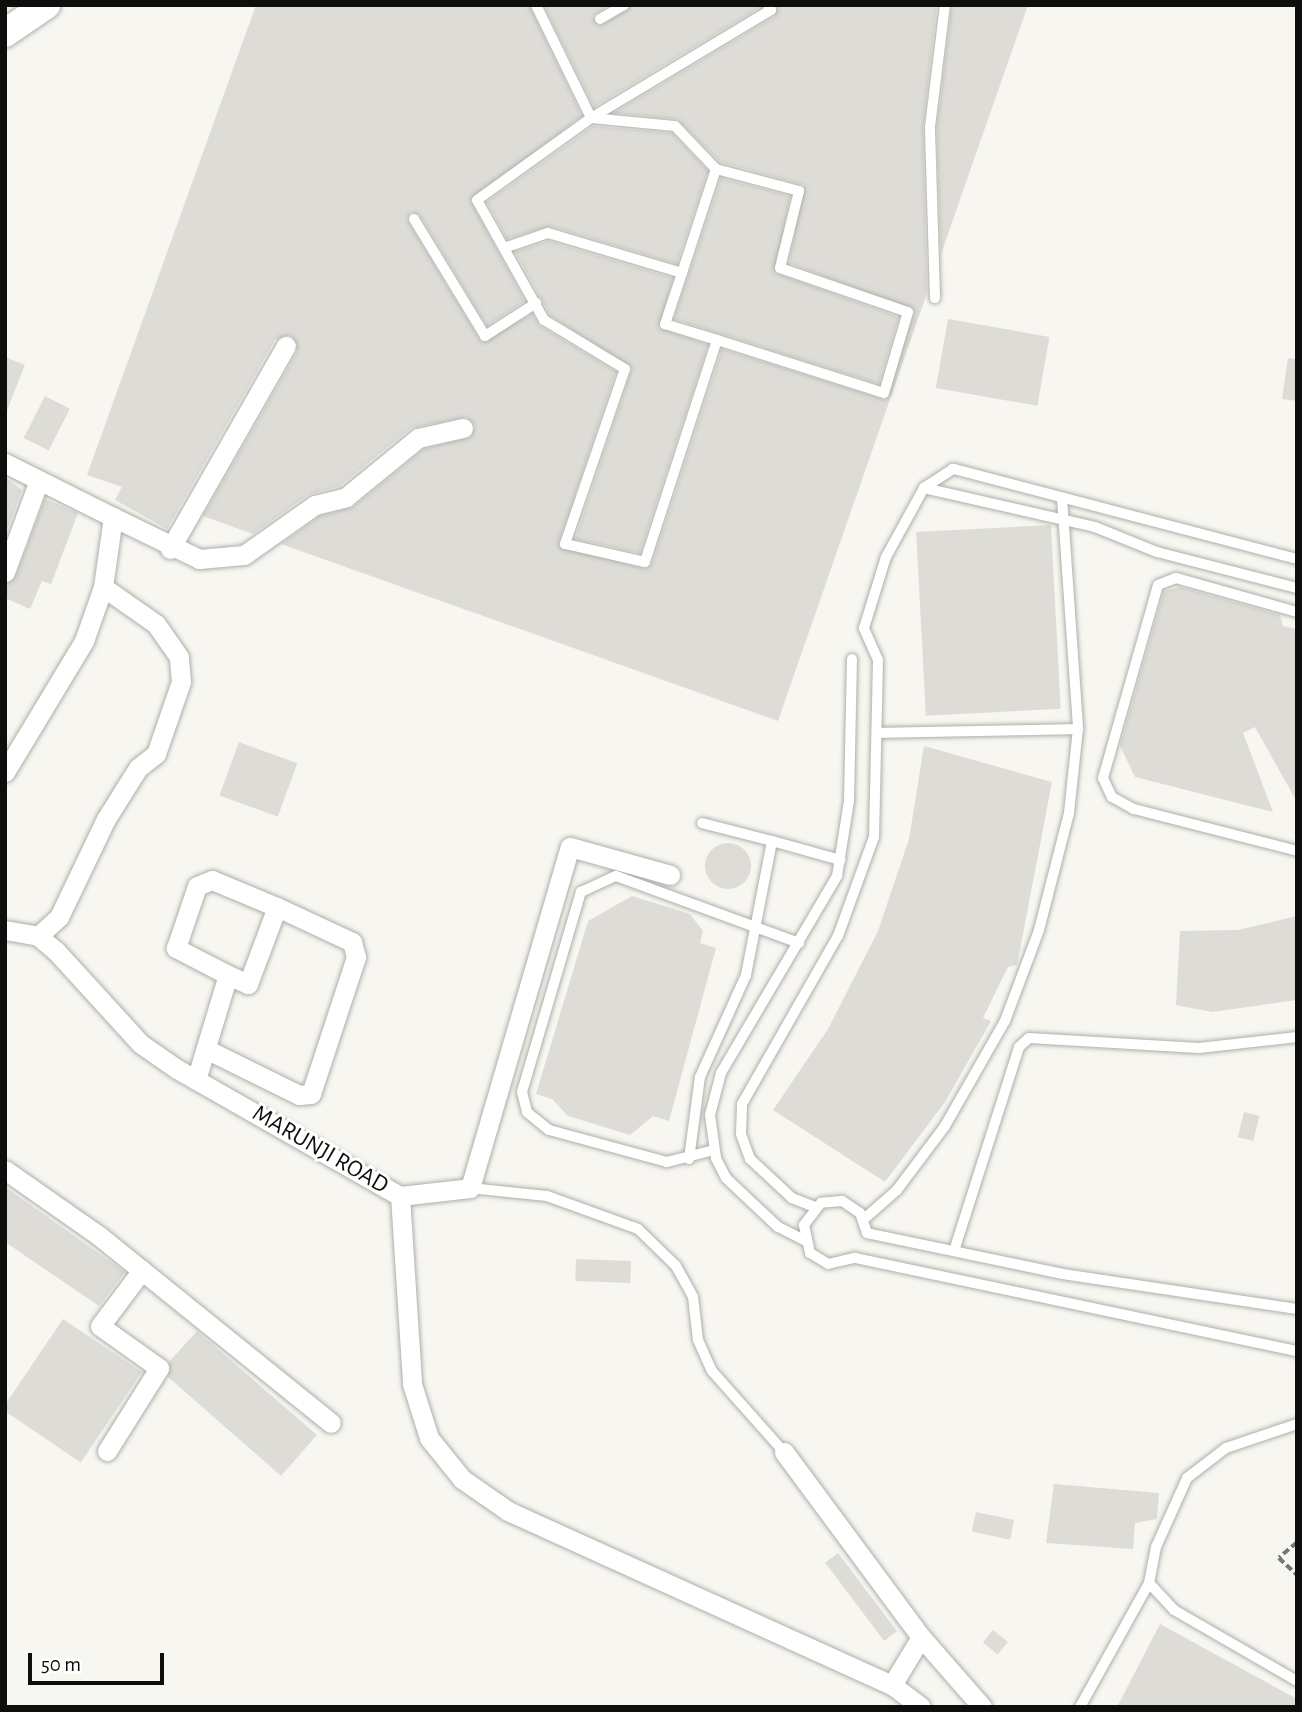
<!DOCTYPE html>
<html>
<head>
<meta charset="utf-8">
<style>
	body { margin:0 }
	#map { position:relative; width:1302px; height:1712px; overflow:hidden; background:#f7f6f1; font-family:"Alegreya Sans",sans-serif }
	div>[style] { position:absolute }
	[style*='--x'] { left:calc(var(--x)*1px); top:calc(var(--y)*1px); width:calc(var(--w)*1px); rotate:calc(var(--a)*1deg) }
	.building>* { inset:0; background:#dedcd7; transform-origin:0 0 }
	.round { border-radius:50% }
	.path>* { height:3.5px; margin-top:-1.75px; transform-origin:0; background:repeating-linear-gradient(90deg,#777773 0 7px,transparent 0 10.5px) }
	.roads { filter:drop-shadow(0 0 2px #afaea9) drop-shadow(0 0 2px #afaea9) }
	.lane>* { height:10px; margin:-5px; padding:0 5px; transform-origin:5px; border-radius:5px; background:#fff }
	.street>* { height:19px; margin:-9.5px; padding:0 9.5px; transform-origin:9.5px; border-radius:9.5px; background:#fff }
	.secondary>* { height:28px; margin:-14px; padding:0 14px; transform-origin:14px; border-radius:14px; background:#fff }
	span { translate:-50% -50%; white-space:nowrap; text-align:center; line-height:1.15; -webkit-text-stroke:6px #fff; paint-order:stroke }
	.street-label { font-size:24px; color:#0e0e0c }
	.frame { position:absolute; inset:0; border:7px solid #0e0e0c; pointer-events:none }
	.scale { position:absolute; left:28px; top:1653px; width:136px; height:32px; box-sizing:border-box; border:4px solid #0e0e0c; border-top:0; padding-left:9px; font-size:21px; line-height:24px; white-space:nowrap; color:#0e0e0c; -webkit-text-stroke:5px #fff; paint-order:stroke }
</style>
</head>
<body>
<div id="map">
	<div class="building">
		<div style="clip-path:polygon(256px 5px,529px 5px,582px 116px,470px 200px,525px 301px,487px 326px,420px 215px,411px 212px,407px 220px,481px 342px,532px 314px,540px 326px,616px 372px,558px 545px,644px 569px,652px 564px,722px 349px,885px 400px,915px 311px,789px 263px,804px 185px,720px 162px,677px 119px,614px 113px,775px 16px,777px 5px,937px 5px,923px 127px,927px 293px,778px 721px,281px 544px,320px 516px,353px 507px,424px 449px,471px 437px,475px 426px,467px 417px,411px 428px,340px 486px,308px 495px,253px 534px,203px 516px,297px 352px,291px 335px,275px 340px,167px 529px,115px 500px,122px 487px,87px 475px)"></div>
		<div style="clip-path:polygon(544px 5px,609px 5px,593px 16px,599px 26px,631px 5px,761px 7px,594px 107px)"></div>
		<div style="clip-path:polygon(952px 5px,1028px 5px,941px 254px,937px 127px)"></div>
		<div style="clip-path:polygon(593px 126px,672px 133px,708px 171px,677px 264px,550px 226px,507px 239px,487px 202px)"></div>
		<div style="clip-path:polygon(721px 178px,790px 196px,775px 273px,899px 317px,879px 384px,674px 319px)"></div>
		<div style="clip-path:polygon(548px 241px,673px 278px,659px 328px,708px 345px,640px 553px,575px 539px,632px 369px,550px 315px,515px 252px)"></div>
		<div style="left:948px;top:319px;width:103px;height:70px;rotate:10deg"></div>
		<div style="clip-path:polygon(5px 357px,25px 365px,6px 413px,5px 413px)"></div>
		<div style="clip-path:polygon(1288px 358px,1297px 359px,1297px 401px,1282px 399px)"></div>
		<div style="left:45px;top:396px;width:28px;height:47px;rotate:27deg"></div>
		<div style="clip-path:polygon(5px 477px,22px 490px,5px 536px)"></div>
		<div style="clip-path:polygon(45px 499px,78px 513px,51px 584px,42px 581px,30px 609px,5px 598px,5px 584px,16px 576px)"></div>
		<div style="left:1051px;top:525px;width:184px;height:135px;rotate:87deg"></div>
		<div style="clip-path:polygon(1180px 587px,1280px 615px,1283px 626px,1297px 629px,1297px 802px,1255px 727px,1243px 733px,1273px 812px,1135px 777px,1120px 746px,1164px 591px)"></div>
		<div style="left:239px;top:742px;width:62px;height:57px;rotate:20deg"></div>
		<div style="clip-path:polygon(924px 746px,1052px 782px,1017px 965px,1008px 967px,983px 1018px,991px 1021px,945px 1102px,885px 1182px,773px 1110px,828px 1029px,878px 931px,909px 839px)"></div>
		<div class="round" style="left:705px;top:843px;width:46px;height:46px"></div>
		<div style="clip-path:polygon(632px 896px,690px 914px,703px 931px,700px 943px,716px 948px,669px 1121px,653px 1116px,630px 1135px,568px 1116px,552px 1099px,536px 1094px,588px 921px)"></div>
		<div style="clip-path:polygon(1297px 916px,1297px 1000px,1212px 1012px,1176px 1005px,1180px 931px,1238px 930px)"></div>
		<div style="left:1244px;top:1112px;width:16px;height:26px;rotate:14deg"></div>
		<div style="clip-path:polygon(5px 1187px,125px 1272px,99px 1306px,5px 1242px)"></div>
		<div style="left:576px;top:1259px;width:55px;height:22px;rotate:2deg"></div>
		<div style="left:63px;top:1319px;width:95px;height:109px;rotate:34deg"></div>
		<div style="clip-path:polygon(197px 1331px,317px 1435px,281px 1476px,168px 1377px,169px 1362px)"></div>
		<div style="clip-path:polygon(1054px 1484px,1159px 1493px,1157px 1519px,1135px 1523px,1133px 1549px,1046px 1543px)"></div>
		<div style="left:976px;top:1512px;width:39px;height:20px;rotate:12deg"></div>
		<div style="left:838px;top:1553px;width:98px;height:16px;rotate:53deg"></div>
		<div style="clip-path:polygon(1160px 1624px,1297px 1699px,1297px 1707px,1117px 1707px)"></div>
		<div style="left:993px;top:1630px;width:19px;height:16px;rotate:39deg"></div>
	</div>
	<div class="path">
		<div style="--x:1297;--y:1543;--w:23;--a:140"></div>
		<div style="--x:1279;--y:1558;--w:25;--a:43"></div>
	</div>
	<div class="roads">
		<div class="lane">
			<div style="--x:536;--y:5;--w:126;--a:64"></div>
			<div style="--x:600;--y:19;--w:28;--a:-30"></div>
			<div style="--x:591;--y:118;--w:84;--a:5.4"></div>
			<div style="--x:675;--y:126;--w:59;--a:46.4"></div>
			<div style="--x:716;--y:169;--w:86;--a:14.8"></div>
			<div style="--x:799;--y:191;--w:79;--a:103.9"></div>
			<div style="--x:780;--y:268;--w:135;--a:19"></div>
			<div style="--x:908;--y:312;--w:84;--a:106.5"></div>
			<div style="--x:884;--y:393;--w:175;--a:-162.4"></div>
			<div style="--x:717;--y:340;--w:233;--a:108"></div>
			<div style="--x:645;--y:562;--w:82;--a:-167.3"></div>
			<div style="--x:565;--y:544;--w:185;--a:-71.1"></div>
			<div style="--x:625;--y:369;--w:95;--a:-148.8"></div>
			<div style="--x:544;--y:320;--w:137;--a:-119.2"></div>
			<div style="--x:477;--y:200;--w:140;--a:-35.7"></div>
			<div style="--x:591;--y:118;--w:210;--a:-31"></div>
			<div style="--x:771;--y:10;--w:6;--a:-121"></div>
			<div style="--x:414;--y:219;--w:137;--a:58.7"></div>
			<div style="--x:485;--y:336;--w:61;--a:-32.9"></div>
			<div style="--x:507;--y:247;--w:43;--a:-18.9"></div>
			<div style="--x:548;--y:233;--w:140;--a:16.6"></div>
			<div style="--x:682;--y:273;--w:109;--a:-71.9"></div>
			<div style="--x:682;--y:273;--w:54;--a:108.4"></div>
			<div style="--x:665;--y:324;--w:54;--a:17.1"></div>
			<div style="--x:935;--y:298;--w:171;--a:-91.7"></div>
			<div style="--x:930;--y:127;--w:123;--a:-83"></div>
			<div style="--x:1062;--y:498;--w:232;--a:86"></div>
			<div style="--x:1297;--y:559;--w:356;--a:-165.3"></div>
			<div style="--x:953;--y:469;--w:35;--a:147"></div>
			<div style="--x:924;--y:488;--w:175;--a:12.8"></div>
			<div style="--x:1095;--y:527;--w:67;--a:22"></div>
			<div style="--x:1157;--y:552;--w:145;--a:14.4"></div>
			<div style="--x:1297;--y:612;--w:126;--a:-164.3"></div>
			<div style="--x:1176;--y:578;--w:19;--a:159"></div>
			<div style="--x:1158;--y:585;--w:201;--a:105.9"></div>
			<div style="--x:1103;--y:778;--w:21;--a:65"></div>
			<div style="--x:1112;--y:797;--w:25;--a:29"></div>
			<div style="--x:1134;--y:809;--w:168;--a:14.4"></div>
			<div style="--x:772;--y:841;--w:71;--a:15.6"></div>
			<div style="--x:714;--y:1150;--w:49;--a:165.7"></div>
			<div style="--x:667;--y:1162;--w:122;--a:-164.8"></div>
			<div style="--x:549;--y:1130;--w:28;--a:-141"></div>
			<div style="--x:527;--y:1112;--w:21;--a:-104"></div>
			<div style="--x:522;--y:1092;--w:209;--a:-73.6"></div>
			<div style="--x:581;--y:892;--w:38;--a:-25"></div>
			<div style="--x:616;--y:876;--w:195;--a:20.1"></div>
			<div style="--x:689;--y:1159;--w:83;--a:-82.4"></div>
			<div style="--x:700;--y:1077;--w:112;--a:-65.7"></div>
			<div style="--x:746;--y:975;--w:136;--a:-79"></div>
			<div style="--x:772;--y:841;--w:72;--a:-165.6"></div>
			<div style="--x:470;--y:1188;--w:77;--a:5.9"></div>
			<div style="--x:547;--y:1196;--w:97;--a:19.9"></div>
			<div style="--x:638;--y:1229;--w:53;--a:44.2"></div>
			<div style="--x:676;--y:1266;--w:35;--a:61"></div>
			<div style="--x:693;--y:1297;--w:43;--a:83.4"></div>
			<div style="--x:698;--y:1340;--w:34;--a:66"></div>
			<div style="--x:712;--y:1371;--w:108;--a:48.4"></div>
			<div style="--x:815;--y:1207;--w:25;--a:-159"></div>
			<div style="--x:792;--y:1198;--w:57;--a:-137.1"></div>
			<div style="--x:750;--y:1159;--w:27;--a:-110"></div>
			<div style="--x:741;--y:1134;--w:30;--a:-88"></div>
			<div style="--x:742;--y:1104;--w:193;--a:-60.3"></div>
			<div style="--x:838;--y:936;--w:105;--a:-70"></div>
			<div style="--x:874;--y:837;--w:177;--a:-88.7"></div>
			<div style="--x:878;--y:660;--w:35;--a:-114"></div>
			<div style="--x:864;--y:628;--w:74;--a:-72.8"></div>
			<div style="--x:886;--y:557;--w:79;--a:-61.2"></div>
			<div style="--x:864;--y:1219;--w:44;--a:-41.3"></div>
			<div style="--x:897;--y:1190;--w:80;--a:-53.1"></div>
			<div style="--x:945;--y:1126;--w:121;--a:-60.3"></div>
			<div style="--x:1005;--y:1021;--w:97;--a:-69.5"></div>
			<div style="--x:1039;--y:930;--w:121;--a:-75.6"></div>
			<div style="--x:1069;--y:813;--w:84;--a:-83.9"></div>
			<div style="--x:1078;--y:729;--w:200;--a:178.9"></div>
			<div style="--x:804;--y:1240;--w:29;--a:-153"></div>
			<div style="--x:778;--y:1227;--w:71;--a:-136.7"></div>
			<div style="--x:726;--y:1178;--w:22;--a:-117"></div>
			<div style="--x:716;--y:1158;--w:43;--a:-97.9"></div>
			<div style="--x:710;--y:1115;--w:43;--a:-75.3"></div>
			<div style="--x:721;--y:1073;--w:229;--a:-59.5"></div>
			<div style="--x:837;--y:876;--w:76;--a:-80.9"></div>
			<div style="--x:849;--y:801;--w:142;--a:-88.8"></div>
			<div style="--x:954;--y:1251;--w:214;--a:-72.3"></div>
			<div style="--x:1019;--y:1047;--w:13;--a:-42"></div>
			<div style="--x:1029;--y:1038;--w:170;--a:3.4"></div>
			<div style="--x:1199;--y:1048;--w:99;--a:-6.4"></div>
			<div style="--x:1297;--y:1309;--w:237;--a:-171.5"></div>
			<div style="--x:1063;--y:1274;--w:200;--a:-168.2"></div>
			<div style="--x:867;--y:1233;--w:21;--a:-109"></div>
			<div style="--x:860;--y:1213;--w:22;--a:-146"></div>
			<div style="--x:842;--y:1201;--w:21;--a:175"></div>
			<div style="--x:821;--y:1203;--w:28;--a:128"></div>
			<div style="--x:804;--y:1225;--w:29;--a:78"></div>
			<div style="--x:810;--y:1253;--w:21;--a:31"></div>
			<div style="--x:828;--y:1264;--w:28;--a:-13"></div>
			<div style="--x:855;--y:1258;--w:452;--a:11.9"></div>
			<div style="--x:1149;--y:1583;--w:37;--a:47"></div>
			<div style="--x:1174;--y:1610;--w:142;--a:30"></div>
			<div style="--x:1080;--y:1707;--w:142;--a:-60.9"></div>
			<div style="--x:1149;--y:1583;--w:37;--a:-79"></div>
			<div style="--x:1156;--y:1547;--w:76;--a:-65.8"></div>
			<div style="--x:1187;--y:1478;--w:49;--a:-37.6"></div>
			<div style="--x:1226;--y:1448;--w:75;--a:-18.7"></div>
		</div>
		<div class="street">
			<div style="--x:5;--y:463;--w:121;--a:26.6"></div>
			<div style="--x:170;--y:549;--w:234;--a:-60.3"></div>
			<div style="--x:5;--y:572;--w:98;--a:-69.7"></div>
			<div style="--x:5;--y:772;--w:153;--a:-58.9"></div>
			<div style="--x:84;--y:641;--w:57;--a:-70.6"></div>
			<div style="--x:5;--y:930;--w:34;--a:10"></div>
			<div style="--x:38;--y:936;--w:23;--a:40"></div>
			<div style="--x:56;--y:951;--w:126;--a:47.6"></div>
			<div style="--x:141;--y:1044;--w:44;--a:34.8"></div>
			<div style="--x:177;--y:1069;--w:257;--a:29.7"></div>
			<div style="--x:400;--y:1196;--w:70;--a:-6.5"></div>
			<div style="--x:470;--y:1188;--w:355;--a:-73.7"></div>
			<div style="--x:570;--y:847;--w:104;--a:15.6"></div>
			<div style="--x:38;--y:936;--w:28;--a:-42"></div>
			<div style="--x:59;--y:917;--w:109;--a:-64.4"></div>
			<div style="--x:106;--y:819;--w:60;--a:-57.9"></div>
			<div style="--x:138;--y:768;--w:23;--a:-38"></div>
			<div style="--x:156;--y:754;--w:76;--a:-70.9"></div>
			<div style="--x:181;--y:682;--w:25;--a:-95"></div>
			<div style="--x:179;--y:657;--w:40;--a:-124.9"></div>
			<div style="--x:156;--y:624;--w:65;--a:-145.1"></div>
			<div style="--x:103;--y:587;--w:71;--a:-81.9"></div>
			<div style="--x:113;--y:517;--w:96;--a:26"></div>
			<div style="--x:199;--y:559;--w:45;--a:-5.1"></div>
			<div style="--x:244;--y:555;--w:87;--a:-35.2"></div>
			<div style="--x:315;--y:505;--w:32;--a:-14"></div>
			<div style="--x:346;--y:497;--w:93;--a:-39.3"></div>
			<div style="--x:418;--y:438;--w:46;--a:-12.5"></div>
			<div style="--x:228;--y:975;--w:59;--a:-152.6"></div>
			<div style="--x:176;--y:948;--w:65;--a:-71.3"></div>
			<div style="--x:197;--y:886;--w:16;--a:-22"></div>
			<div style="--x:212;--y:880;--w:70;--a:22.6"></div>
			<div style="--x:196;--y:1080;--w:110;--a:-73.1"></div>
			<div style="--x:228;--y:975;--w:22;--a:24"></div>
			<div style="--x:248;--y:984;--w:82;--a:-69.4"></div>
			<div style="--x:277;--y:907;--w:83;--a:25"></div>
			<div style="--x:352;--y:942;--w:16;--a:75"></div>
			<div style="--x:356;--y:957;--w:144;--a:108.2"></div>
			<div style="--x:311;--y:1094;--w:12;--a:175"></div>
			<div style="--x:299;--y:1095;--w:104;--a:-153.7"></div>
			<div style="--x:5;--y:1170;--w:113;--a:35"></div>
			<div style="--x:98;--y:1235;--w:299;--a:38.9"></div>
			<div style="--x:400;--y:1196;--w:188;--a:86.3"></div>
			<div style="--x:412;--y:1384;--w:57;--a:72.5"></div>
			<div style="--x:429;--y:1438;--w:53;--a:51.2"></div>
			<div style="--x:462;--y:1479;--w:56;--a:34.8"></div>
			<div style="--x:508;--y:1511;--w:422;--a:24.4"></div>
			<div style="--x:892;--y:1685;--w:36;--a:37"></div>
			<div style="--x:107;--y:1451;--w:98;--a:-57.9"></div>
			<div style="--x:159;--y:1368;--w:72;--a:-144.6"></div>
			<div style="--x:100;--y:1326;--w:70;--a:-53.1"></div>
			<div style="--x:784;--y:1452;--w:230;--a:53.5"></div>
			<div style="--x:921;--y:1637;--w:93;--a:48.9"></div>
			<div style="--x:892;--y:1685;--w:56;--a:-58.9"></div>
		</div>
		<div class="secondary">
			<div style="--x:5;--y:33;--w:50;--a:-34.3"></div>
		</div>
	</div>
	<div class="street-label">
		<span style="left:320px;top:1150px;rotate:30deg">MARUNJI ROAD</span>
	</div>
	<div class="frame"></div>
	<div class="scale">50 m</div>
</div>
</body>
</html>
